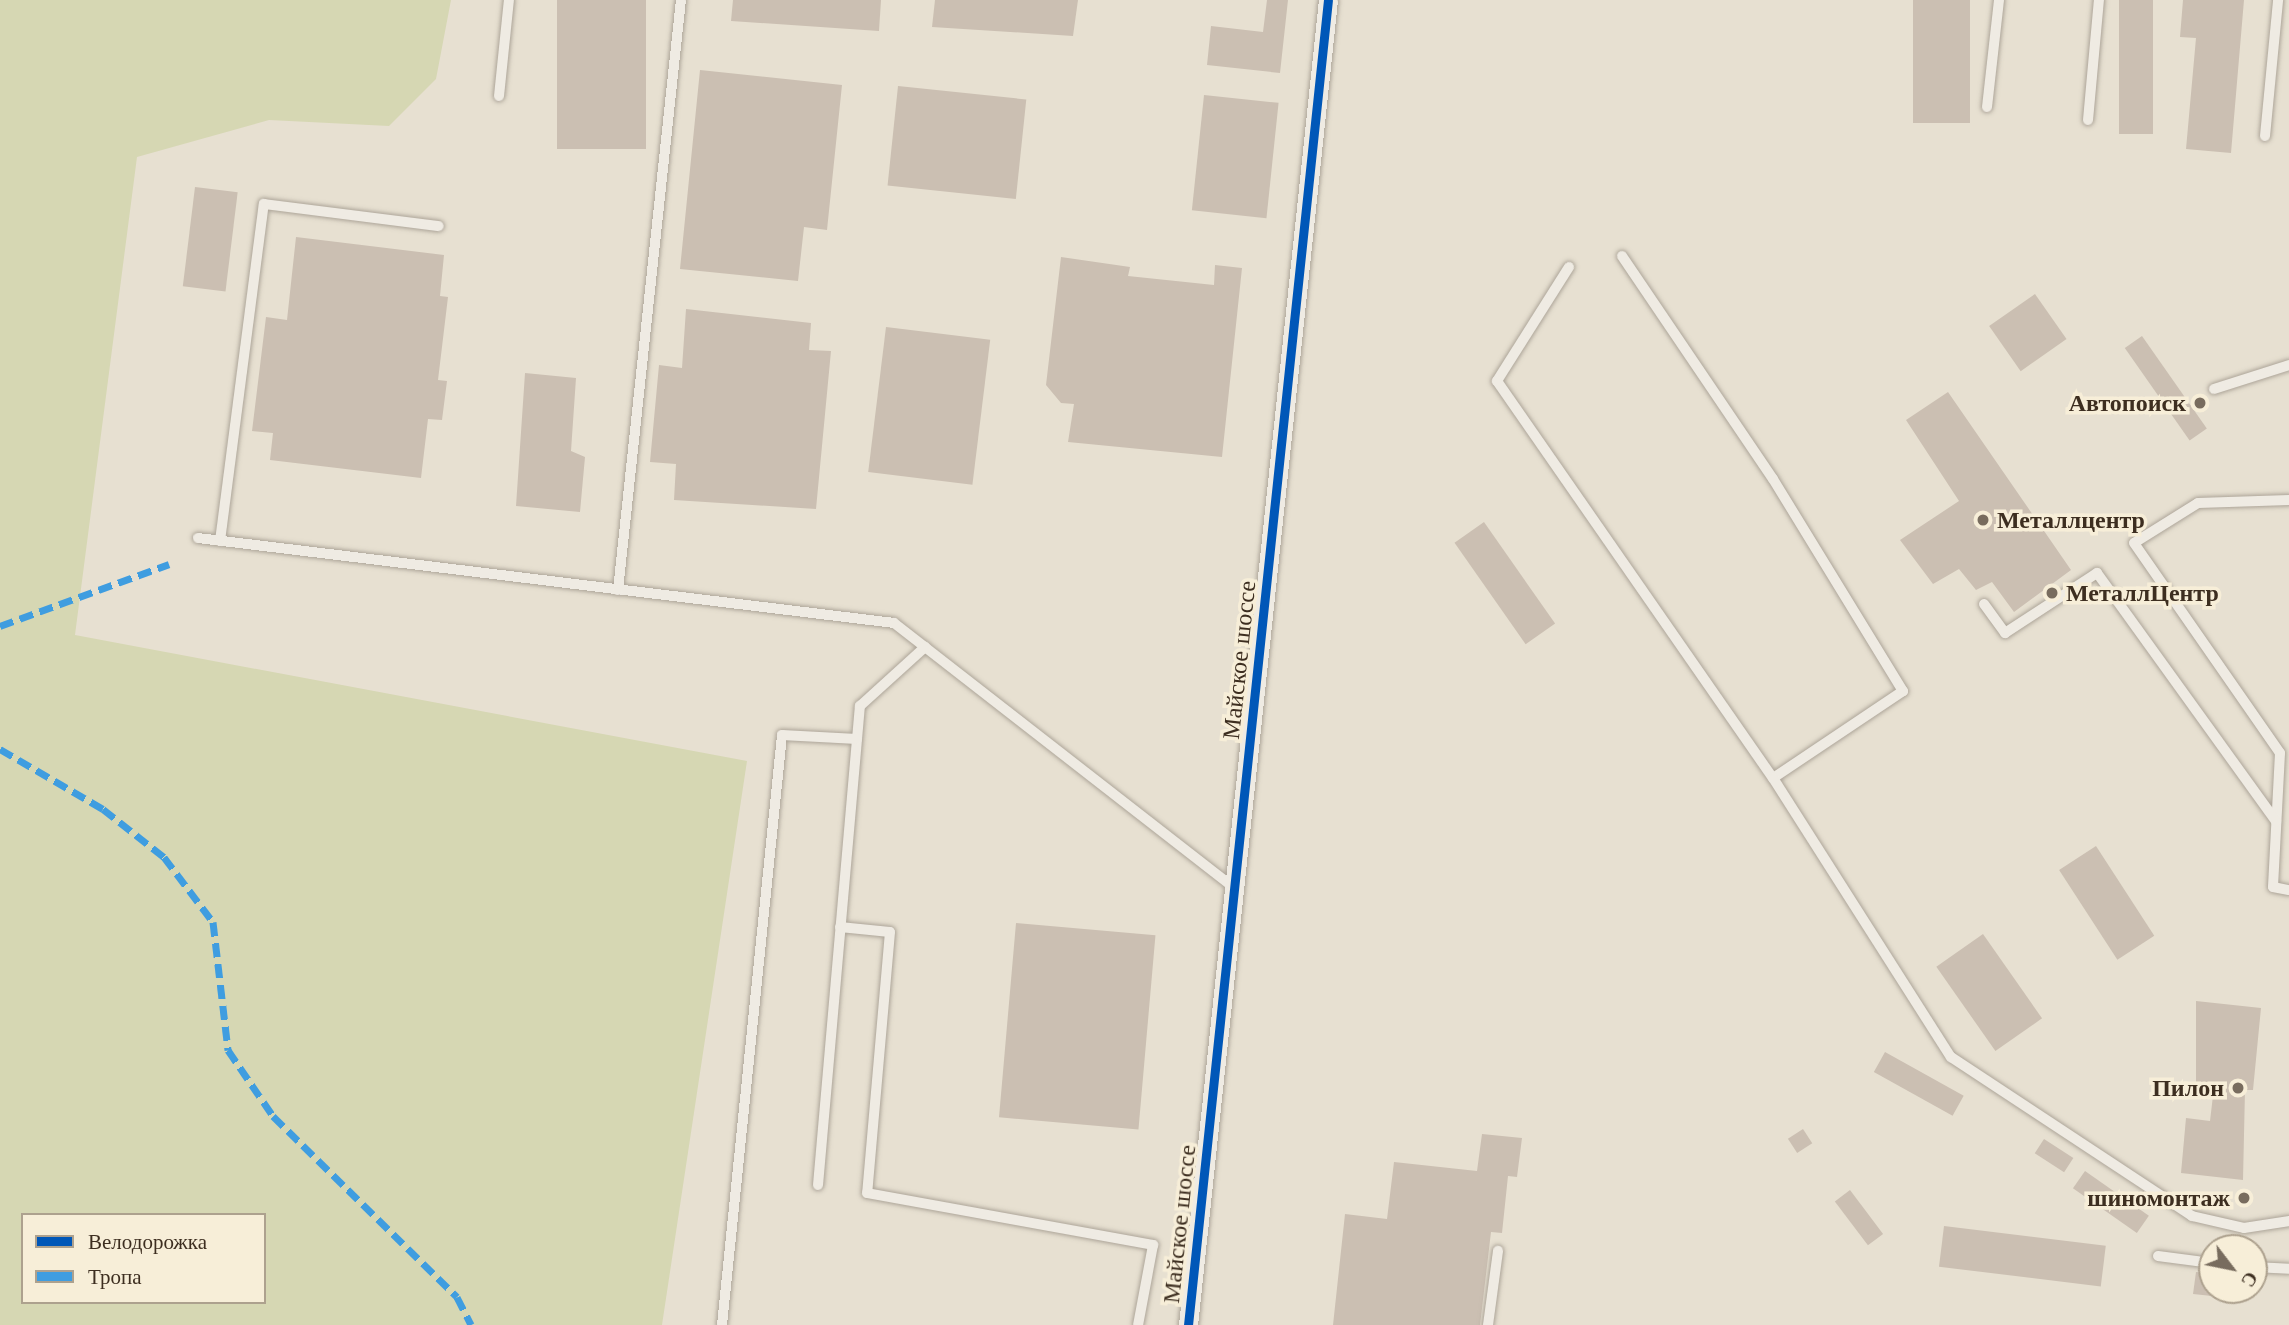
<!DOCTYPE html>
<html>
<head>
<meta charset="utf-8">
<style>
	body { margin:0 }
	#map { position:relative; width:2289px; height:1325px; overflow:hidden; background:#e7e0d1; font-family:"Libre Baskerville",serif }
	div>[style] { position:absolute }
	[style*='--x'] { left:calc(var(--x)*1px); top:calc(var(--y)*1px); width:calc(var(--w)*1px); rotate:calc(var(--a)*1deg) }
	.green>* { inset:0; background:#d6d7b3 }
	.building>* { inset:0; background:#cbbfb2; transform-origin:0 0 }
	.roads { filter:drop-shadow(0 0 2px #ada599) drop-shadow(0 0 2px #ada599) }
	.service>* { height:10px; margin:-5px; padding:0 5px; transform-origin:5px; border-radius:5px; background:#efebe3 }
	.minor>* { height:19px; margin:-9.5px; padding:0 9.5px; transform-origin:9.5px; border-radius:9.5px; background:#efebe3 }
	.quiet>* { height:7px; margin-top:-3.5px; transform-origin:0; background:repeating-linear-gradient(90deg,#3f9de0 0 14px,transparent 0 21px) }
	.cycleway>* { height:9px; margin:-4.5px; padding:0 4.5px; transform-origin:4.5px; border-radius:4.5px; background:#0057b8 }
	.dots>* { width:19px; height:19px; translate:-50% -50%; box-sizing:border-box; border:4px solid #f7eed8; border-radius:50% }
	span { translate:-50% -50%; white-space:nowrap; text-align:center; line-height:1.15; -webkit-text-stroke:7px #f7eed8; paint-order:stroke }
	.poi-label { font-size:24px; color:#3d2e20; font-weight:700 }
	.right { translate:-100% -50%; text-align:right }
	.left { translate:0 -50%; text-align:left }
	.street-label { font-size:24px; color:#3d2e20 }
	.legend { position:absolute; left:21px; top:1213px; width:245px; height:91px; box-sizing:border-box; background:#f7eed8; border:2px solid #ada18e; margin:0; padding:9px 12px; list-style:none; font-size:21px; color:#3d2e20 }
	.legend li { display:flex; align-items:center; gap:14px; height:35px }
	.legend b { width:35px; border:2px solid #ada18e }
	.north { position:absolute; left:2198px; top:1234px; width:70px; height:70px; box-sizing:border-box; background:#f7eed8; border:2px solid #ada18e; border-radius:50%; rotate:122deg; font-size:19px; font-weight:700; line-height:28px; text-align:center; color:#3d2e20 }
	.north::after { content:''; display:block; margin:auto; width:24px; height:32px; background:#786c5e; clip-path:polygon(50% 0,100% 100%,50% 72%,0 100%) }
</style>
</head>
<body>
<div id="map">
	<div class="green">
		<div style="clip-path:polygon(evenodd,0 0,451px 0,436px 79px,389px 126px,269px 120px,137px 157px,75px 635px,747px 761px,662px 1325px,0 1325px,0 0,23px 1215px,264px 1215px,264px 1302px,23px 1302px,23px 1215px)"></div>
	</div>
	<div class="building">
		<div style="left:557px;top:0;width:89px;height:149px"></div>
		<div style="clip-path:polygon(733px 0,881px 0,879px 31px,731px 21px)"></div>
		<div style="clip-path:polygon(935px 0,1078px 0,1073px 36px,932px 27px)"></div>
		<div style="clip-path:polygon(1267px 0,1288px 0,1280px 73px,1207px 65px,1211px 26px,1263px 32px)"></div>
		<div style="left:1913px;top:0;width:57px;height:123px"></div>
		<div style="left:2119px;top:0;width:34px;height:134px"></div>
		<div style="clip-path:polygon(2183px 0,2244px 0,2231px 153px,2186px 149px,2196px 38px,2180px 37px)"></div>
		<div style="clip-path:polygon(700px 70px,842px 85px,827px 230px,804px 227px,798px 281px,680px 269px)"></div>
		<div style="left:898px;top:86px;width:129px;height:100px;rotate:6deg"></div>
		<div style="left:1204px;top:95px;width:75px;height:116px;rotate:6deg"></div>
		<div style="left:195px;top:187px;width:43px;height:100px;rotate:7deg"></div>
		<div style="clip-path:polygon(296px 237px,444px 255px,440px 296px,448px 297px,438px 380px,447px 381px,442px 420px,428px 419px,421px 478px,270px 460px,273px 433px,252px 431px,266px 317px,287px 320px)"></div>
		<div style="clip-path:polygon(1061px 257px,1130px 267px,1128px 276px,1214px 285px,1215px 265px,1242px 268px,1222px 457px,1068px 442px,1074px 404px,1061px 403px,1046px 385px)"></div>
		<div style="left:2035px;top:294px;width:55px;height:56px;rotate:55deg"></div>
		<div style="clip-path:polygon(686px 309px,811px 323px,809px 350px,831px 351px,816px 509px,674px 500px,676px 464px,650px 462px,659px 365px,682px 368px)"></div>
		<div style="left:886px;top:327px;width:105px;height:146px;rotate:7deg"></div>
		<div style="left:2142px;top:336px;width:113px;height:21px;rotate:55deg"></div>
		<div style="clip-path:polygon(525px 373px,576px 378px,571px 451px,585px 457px,580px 512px,516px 506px)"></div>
		<div style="clip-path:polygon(1948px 392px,2071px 570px,2014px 612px,1992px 582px,1976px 590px,1959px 569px,1933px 584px,1900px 540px,1959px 501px,1906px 420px)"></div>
		<div style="left:1484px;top:522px;width:124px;height:36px;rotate:55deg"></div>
		<div style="left:2096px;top:846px;width:107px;height:44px;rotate:57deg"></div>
		<div style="left:1016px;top:923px;width:140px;height:195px;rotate:5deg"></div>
		<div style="left:1983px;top:934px;width:103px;height:57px;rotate:55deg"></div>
		<div style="clip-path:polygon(2196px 1001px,2261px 1008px,2253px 1090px,2245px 1090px,2243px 1180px,2181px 1173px,2186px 1118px,2210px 1121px,2214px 1087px,2196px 1085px)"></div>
		<div style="left:1885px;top:1052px;width:90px;height:23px;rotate:29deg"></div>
		<div style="left:1803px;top:1129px;width:17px;height:18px;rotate:57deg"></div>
		<div style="clip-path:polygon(1482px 1134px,1522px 1138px,1517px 1177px,1508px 1176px,1502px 1233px,1491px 1232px,1480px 1325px,1333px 1325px,1345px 1214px,1387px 1219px,1394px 1162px,1477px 1171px)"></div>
		<div style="left:2044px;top:1139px;width:35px;height:17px;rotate:33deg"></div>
		<div style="left:2085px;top:1171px;width:78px;height:21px;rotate:35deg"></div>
		<div style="left:1850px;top:1190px;width:55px;height:19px;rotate:53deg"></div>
		<div style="left:1944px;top:1226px;width:163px;height:41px;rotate:7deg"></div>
		<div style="clip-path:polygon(2196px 1272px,2212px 1274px,2212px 1296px,2193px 1294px)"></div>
	</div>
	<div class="roads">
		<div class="service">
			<div style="--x:499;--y:96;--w:97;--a:-84.1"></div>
			<div style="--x:1987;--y:107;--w:108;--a:-83.6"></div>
			<div style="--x:2088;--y:120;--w:121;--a:-84.8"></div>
			<div style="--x:2265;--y:136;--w:137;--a:-84.5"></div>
			<div style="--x:1622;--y:256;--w:269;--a:55.9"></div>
			<div style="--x:1773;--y:479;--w:249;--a:58.5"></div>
			<div style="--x:1903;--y:691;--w:156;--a:146.2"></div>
			<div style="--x:1569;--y:267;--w:135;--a:122.3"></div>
			<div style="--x:1497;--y:381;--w:484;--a:55.2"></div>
			<div style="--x:1773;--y:778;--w:331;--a:57.5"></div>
			<div style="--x:1951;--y:1057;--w:289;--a:33.4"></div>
			<div style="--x:2192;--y:1216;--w:53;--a:13"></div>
			<div style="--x:2244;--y:1228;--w:46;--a:-8.8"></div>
			<div style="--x:2214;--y:389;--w:79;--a:-17.7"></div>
			<div style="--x:2289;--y:500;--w:91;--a:178.1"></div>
			<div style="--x:2198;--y:503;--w:75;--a:148"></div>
			<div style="--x:2134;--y:543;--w:256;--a:55.2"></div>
			<div style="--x:2280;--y:753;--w:134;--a:93"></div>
			<div style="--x:2273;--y:887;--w:16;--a:11"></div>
			<div style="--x:198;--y:538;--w:701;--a:6.96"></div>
			<div style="--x:894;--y:623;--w:431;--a:37.9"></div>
			<div style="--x:220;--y:541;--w:340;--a:-82.6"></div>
			<div style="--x:264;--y:204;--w:176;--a:7.2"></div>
			<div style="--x:618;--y:590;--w:593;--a:-83.91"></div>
			<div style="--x:1984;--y:604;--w:36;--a:54"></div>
			<div style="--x:2005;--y:633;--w:110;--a:-33.1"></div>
			<div style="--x:2097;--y:573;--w:306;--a:54.2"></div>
			<div style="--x:840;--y:927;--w:50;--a:5.7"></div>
			<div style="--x:890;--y:932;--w:262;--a:95"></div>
			<div style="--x:867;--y:1193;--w:291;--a:10.3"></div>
			<div style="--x:1153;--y:1245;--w:81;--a:100.6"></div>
			<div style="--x:818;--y:1185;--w:481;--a:-85"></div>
			<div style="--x:860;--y:706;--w:88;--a:-42.2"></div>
			<div style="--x:2158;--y:1256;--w:54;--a:7.4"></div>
			<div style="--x:2254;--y:1267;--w:35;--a:3"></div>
			<div style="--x:722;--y:1325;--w:593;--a:-84.19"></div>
			<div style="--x:782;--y:735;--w:75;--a:3.1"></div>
			<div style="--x:1488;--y:1325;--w:75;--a:-82.3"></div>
		</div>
		<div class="minor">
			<div style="--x:1188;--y:1325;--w:1332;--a:-83.97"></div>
		</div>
	</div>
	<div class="quiet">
		<div style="--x:0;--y:626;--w:180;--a:-20.1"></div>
		<div style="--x:0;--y:749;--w:119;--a:30.2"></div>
		<div style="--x:103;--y:809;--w:78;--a:38.2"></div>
		<div style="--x:164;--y:857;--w:81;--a:53"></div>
		<div style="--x:213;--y:922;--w:129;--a:83.3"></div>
		<div style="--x:228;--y:1050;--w:80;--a:55.7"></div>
		<div style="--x:273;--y:1116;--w:258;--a:44.5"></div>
		<div style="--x:457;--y:1297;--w:31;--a:63"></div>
	</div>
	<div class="cycleway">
		<div style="--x:1188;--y:1325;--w:1332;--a:-83.97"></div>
	</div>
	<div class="dots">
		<div style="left:2200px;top:403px;background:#786c5e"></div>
		<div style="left:1983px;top:520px;background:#786c5e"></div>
		<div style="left:2052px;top:593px;background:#786c5e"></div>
		<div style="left:2238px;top:1088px;background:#786c5e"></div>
		<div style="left:2244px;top:1198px;background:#786c5e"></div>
	</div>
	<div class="poi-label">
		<span class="right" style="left:2186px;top:403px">Автопоиск</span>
		<span class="left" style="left:1997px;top:520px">Металлцентр</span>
		<span class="left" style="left:2066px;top:593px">МеталлЦентр</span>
		<span class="right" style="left:2224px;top:1088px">Пилон</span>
		<span class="right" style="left:2230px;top:1198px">шиномонтаж</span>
	</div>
	<div class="street-label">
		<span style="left:1239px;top:660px;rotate:-84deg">Майское шоссе</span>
		<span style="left:1179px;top:1224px;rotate:-84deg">Майское шоссе</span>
	</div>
	<ul class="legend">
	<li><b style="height:9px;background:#0057b8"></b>Велодорожка</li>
	<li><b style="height:9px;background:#3f9de0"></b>Тропа</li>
	</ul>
	<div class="north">С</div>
</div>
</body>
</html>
